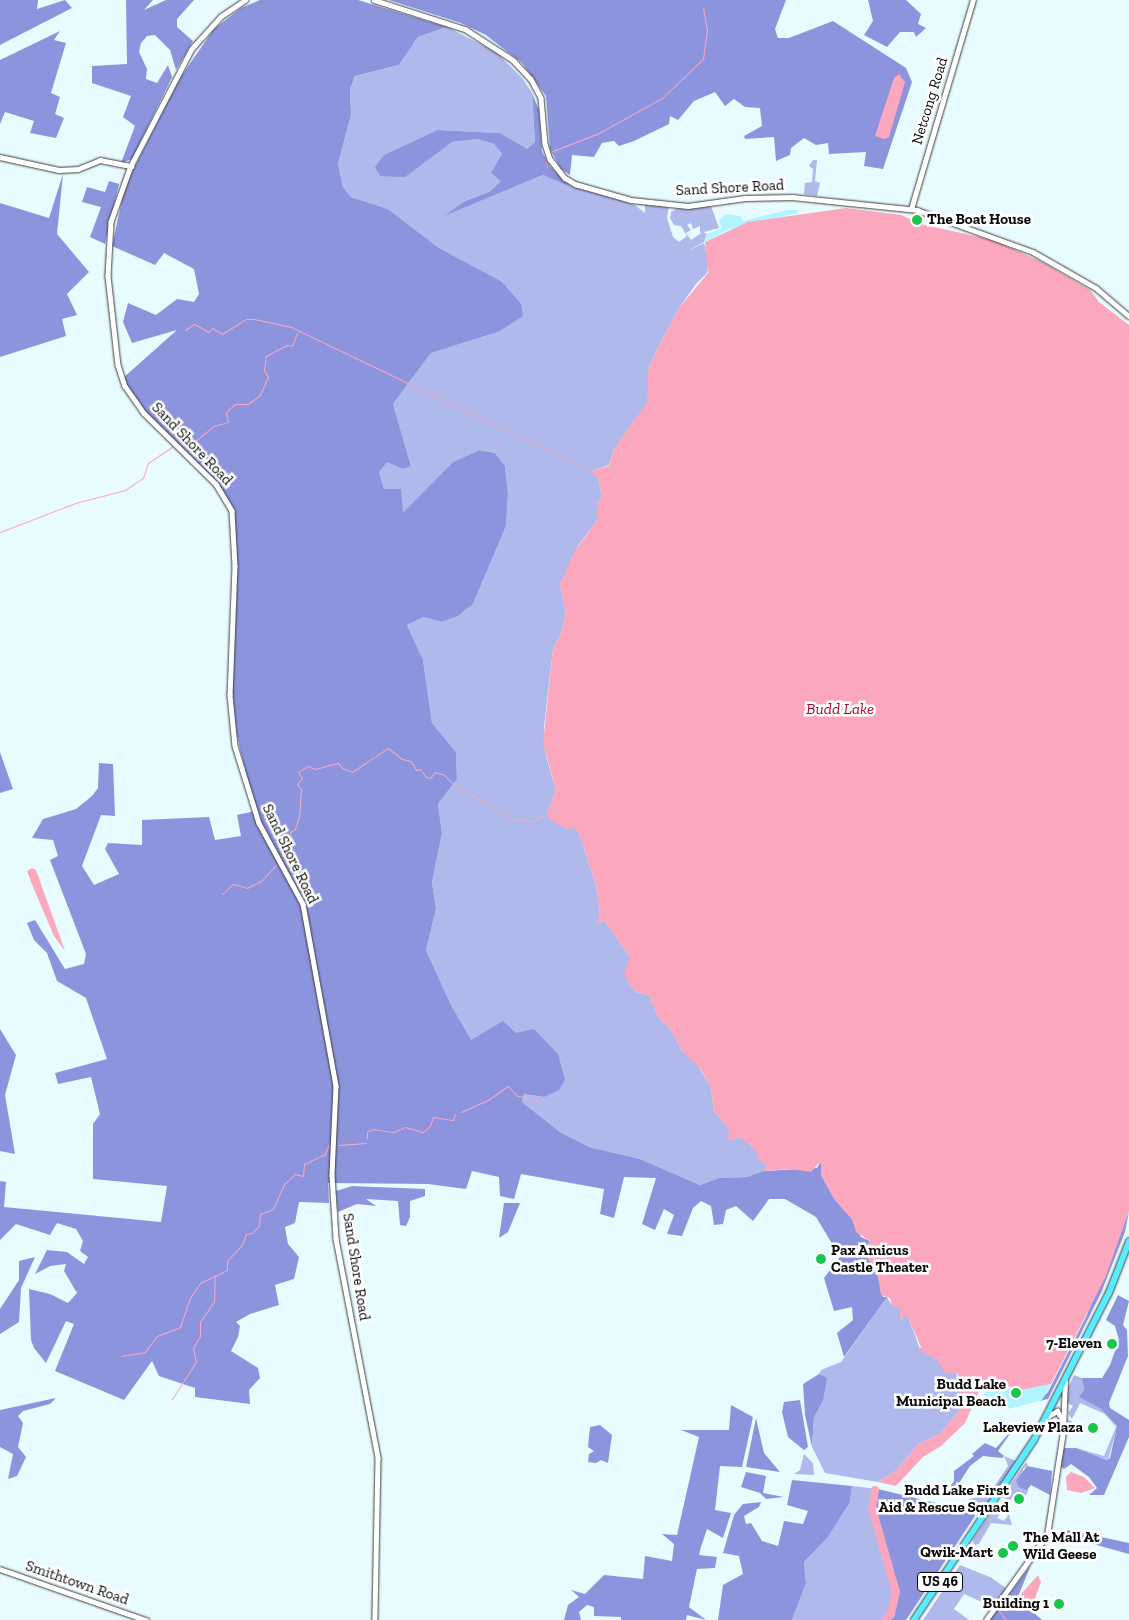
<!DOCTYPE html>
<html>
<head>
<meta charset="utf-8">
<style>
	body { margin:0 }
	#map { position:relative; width:1129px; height:1620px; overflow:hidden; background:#e8fbff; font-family:"Zilla Slab",serif }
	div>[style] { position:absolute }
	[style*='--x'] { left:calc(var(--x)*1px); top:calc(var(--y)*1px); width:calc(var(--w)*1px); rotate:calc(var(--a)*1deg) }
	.green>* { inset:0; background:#afb9ec }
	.forest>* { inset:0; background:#8d94de }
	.sand>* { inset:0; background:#b0f4ff }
	.water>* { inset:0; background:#fba7be }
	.stream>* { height:1px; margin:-0.5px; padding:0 0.5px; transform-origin:0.5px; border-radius:0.5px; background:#fba7be }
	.river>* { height:8px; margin:-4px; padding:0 4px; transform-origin:4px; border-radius:4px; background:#fba7be }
	.roads { filter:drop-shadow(0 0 1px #3d3d3d) drop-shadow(0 0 1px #3d3d3d) }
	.tertiary>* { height:4.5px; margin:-2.25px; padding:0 2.25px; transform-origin:2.25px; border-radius:2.25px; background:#fff }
	.primary>* { height:5.5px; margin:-2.75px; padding:0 2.75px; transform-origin:2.75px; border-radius:2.75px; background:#58ecff }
	.dots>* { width:14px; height:14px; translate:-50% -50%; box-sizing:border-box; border:2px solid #fff; border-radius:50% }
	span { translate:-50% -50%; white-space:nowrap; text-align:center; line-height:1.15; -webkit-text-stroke:5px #fff; paint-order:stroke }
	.shield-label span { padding:1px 4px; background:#fff; border:1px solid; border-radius:4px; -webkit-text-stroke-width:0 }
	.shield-label { font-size:14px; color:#0a0a0a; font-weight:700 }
	.street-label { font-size:15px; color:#0a0a0a }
	.poi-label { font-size:15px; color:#0a0a0a; font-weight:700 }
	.left { translate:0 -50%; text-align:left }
	.right { translate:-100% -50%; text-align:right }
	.water-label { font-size:16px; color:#a50b2b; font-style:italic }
</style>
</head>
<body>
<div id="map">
	<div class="green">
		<div style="clip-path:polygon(445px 26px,496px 52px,523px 79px,532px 93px,535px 142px,527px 150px,500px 133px,438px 130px,435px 154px,452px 142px,478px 139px,494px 144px,502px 154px,501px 181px,489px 192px,465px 201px,446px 215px,543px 175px,635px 205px,645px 213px,645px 204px,669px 206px,667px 218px,673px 237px,679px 242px,687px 236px,681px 226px,674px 225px,670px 218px,671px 212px,678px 208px,711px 206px,719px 228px,700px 233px,700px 226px,693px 229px,691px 223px,687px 225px,691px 230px,686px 233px,691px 240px,703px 232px,707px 234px,704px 242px,686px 252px,704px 243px,709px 262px,707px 273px,696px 284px,679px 274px,696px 284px,679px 308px,657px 349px,648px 371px,648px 402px,614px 449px,609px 465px,592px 471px,598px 478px,602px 496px,597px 504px,597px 520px,578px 546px,560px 584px,566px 614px,560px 636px,553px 649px,544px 727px,546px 756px,556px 790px,547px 814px,567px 829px,575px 827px,580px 835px,596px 885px,600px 915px,597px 923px,604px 920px,630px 957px,628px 982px,636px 992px,649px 995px,658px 1017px,672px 1031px,682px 1051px,695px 1061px,711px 1087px,714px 1111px,729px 1129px,729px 1140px,740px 1137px,751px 1145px,764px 1162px,767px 1167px,764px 1171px,747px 1177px,719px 1178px,700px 1185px,640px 1159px,589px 1147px,560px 1132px,522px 1102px,524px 1094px,544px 1097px,516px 1033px,471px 1041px,451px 1005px,426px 950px,436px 909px,432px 882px,442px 833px,438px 804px,457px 779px,456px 752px,432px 723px,423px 660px,407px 625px,424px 617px,441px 622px,458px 616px,473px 604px,506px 526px,508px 494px,505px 466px,495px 453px,481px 450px,453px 462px,403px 514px,384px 489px,379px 472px,387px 461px,403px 469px,411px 466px,393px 404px,431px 353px,498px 332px,501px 281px,439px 248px,388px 209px,351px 197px,343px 187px,338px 164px,351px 115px,350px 89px,355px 76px,399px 65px,418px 37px)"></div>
		<div style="clip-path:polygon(813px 160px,817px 160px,815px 181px,820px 183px,817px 196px,804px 194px,805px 183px,812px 182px,813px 169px,809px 166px)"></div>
		<div style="clip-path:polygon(887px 1297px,891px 1304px,900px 1307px,901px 1320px,907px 1314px,920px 1349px,936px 1359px,947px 1373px,956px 1372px,961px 1393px,960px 1410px,940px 1434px,918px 1444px,897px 1470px,878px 1482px,825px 1473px,812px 1447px,814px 1417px,826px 1379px,819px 1374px,821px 1370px,841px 1362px)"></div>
		<div style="clip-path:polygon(1074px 1375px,1082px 1378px,1083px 1382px,1084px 1390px,1080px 1397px,1101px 1409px,1111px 1419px,1117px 1427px,1108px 1460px,1076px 1448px,1104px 1456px,1116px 1427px,1105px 1414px,1080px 1403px,1072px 1419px,1068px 1413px,1073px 1406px,1068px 1403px,1066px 1420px,1072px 1421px,1068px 1431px,1072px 1435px,1066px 1432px,1066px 1392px)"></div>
		<div style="clip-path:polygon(804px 1454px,813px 1463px,814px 1475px,794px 1474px,800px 1470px)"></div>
		<div style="clip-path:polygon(1004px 1456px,1016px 1461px,985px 1506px,968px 1504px,969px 1499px,989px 1494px,1008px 1466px)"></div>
		<div style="clip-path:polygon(1026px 1462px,1028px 1465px,1023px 1469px,1028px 1491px,1026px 1495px,1016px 1492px,1010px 1501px,1002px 1497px)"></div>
		<div style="clip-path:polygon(852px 1486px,878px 1489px,873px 1502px,897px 1583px,894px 1617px,891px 1620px,792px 1620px,806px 1583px,804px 1562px,828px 1537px,850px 1502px)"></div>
		<div style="clip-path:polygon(996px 1505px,1001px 1512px,997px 1518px,1004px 1521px,1008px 1516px,1005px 1514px,1009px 1515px,1012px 1525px,991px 1523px,979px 1544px,974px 1545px,973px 1540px)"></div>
		<div style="clip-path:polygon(960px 1565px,992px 1578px,1007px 1589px,993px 1607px,964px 1594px,954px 1609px,969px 1620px,923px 1620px)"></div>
	</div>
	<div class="forest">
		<div style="clip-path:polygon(0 0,38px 0,37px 9px,65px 0,72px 8px,0 45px)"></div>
		<div style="clip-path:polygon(126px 0,153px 0,144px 10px,166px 0,194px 0,177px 19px,177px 27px,193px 41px,176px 70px,170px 50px,155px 35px,147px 36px,141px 43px,139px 52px,147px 69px,146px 79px,157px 83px,168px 65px,172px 77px,132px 159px,121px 163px,135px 126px,123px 117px,131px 96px,92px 83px,92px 66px,127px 64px)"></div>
		<div style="clip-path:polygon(260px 0,358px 0,456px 30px,445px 27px,418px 37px,399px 65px,355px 76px,350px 89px,351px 115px,338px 164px,343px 187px,351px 197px,388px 209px,439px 248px,501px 281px,521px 304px,523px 316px,498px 332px,431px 353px,393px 404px,411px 466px,403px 469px,387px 462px,379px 472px,384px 489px,401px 489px,403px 513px,453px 462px,480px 450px,495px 453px,505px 466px,508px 494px,506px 526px,473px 604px,458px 616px,441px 622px,424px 617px,407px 625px,423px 660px,432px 723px,456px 752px,457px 779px,438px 804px,442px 833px,432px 882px,436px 909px,426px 950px,451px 1005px,471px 1040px,503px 1021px,516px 1033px,534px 1029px,558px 1054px,565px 1080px,559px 1090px,544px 1097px,524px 1094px,522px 1102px,560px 1132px,589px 1147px,640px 1159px,700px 1185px,719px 1178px,747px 1177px,764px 1171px,817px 1168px,821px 1161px,821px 1175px,835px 1200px,852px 1219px,861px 1237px,870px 1241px,866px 1248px,868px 1258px,877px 1273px,883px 1297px,887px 1297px,844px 1357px,837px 1333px,853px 1320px,852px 1307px,834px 1311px,824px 1278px,840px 1257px,816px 1217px,785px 1199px,769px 1199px,753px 1221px,736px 1206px,726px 1210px,723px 1224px,714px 1225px,711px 1206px,701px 1201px,693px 1208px,682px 1236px,667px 1234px,674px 1215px,664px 1209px,655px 1230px,642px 1224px,656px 1178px,624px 1177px,614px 1218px,600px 1214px,604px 1189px,521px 1174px,514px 1199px,500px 1196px,499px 1177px,472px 1171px,466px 1189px,428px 1184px,328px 1183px,329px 1203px,299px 1202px,295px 1223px,285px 1227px,288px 1244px,299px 1257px,294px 1279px,275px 1285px,279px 1305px,250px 1314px,236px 1322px,240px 1326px,238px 1337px,231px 1351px,258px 1368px,260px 1378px,249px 1390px,250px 1404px,195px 1397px,195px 1388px,159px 1376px,152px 1361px,124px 1400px,55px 1371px,74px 1324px,66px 1321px,46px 1363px,34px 1348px,31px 1340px,29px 1289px,50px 1294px,68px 1303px,77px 1293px,64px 1271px,66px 1264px,50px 1266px,35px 1274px,47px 1250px,67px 1252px,84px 1264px,88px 1257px,80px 1251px,83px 1241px,76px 1229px,57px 1223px,50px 1235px,16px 1224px,0 1240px,0 1181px,6px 1182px,4px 1207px,161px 1222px,167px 1186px,93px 1179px,93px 1124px,100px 1114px,91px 1077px,58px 1084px,55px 1073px,107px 1059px,86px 998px,57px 981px,47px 953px,34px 940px,27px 923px,35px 920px,65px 969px,84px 964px,86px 954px,50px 860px,58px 856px,53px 840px,32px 838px,43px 819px,76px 809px,92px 796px,98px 788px,99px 763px,113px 764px,115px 816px,101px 815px,82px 866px,94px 885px,119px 874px,105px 849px,108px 843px,142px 845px,142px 820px,209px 817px,215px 840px,241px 836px,237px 815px,255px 811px,231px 711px,233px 511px,219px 487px,140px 407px,123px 378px,177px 330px,132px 343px,123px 322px,128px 303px,156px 315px,177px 299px,194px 302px,199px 294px,194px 269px,164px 253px,155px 265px,112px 246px,125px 186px,180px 78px,214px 29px,241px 8px)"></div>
		<div style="clip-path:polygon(389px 0,786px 0,775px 29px,778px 38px,789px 38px,833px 21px,906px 68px,912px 82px,883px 169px,864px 166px,866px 152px,829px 154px,828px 143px,816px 145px,804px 138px,791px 148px,790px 155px,776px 161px,774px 137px,745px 139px,744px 136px,762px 126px,760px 108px,745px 107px,734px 99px,725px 106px,715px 92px,694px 101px,678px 120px,670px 116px,669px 124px,634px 141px,619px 146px,614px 141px,602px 143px,594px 157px,572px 155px,570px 175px,561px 169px,550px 149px,546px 96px,522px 63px,486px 35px,461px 23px)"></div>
		<div style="clip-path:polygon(868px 0,906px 0,921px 14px,918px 24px,926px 28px,916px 37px,914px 32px,900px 32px,887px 47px,864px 35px,873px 21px)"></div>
		<div style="clip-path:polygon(60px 31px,54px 40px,66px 43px,51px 93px,60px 97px,55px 114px,64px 118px,56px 138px,30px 133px,34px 121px,5px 112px,0 124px,0 60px)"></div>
		<div style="clip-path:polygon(532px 93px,539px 110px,542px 152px,550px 166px,569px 186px,543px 175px,444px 216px,465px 201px,489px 192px,501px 181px,491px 173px,502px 154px,494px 144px,478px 139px,452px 142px,405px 177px,380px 176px,375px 167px,384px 155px,438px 130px,500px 133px,527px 149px,535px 142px)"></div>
		<div style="clip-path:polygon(63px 174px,57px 234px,89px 272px,67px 294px,77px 315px,62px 319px,66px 336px,0 357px,0 203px,49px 218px)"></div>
		<div style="clip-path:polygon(109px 181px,119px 184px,105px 244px,90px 237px,101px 207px,82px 202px,87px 187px,105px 192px)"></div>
		<div style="clip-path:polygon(0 752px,13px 789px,0 793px)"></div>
		<div style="clip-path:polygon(0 1029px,16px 1055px,5px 1095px,15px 1154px,0 1151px)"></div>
		<div style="clip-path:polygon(352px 1186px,425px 1189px,425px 1196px,410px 1201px,410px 1217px,406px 1226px,400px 1225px,398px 1201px,366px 1199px,376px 1206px,357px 1204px,338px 1212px,336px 1191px)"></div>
		<div style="clip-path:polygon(504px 1203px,520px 1203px,508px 1232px,499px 1238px)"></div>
		<div style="clip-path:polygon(1129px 1211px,1125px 1232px,1101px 1293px,1048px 1399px,1039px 1401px,1048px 1392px,1086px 1317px)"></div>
		<div style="clip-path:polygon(35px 1257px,21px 1288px,19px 1322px,0 1334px,0 1309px,19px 1280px,19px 1261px)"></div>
		<div style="clip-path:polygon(1118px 1295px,1129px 1301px,1123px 1325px,1127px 1330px,1128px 1356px,1109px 1403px,1110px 1408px,1129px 1420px,1129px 1437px,1104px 1495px,1089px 1495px,1097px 1488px,1089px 1477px,1071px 1464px,1064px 1469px,1059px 1465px,1064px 1448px,1076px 1448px,1107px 1460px,1110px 1458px,1117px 1426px,1101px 1409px,1079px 1397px,1084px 1390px,1082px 1378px,1102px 1378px,1110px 1365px,1119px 1340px,1115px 1326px,1106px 1320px)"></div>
		<div style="clip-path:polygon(819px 1374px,827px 1378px,823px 1400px,814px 1417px,812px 1447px,805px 1415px,803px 1384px)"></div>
		<div style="clip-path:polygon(56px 1398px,50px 1404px,23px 1411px,18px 1416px,23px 1423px,18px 1447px,26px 1457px,17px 1476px,8px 1479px,13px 1454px,0 1447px,0 1410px)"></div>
		<div style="clip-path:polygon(800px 1400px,808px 1447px,804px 1450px,788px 1437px,782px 1412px,784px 1402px)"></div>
		<div style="clip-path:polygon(731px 1405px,753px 1417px,742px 1467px,720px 1466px,715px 1510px,731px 1513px,723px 1538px,707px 1529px,701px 1547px,699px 1555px,717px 1557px,715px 1568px,697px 1569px,689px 1607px,706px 1620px,687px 1615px,686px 1620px,621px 1620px,621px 1617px,594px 1616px,594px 1607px,587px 1605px,579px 1612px,581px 1620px,564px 1620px,568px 1605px,579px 1597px,571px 1590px,585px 1594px,604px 1575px,643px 1579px,645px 1556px,672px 1561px,674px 1544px,662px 1534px,677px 1535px,699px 1437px,681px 1430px,729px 1430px)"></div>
		<div style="clip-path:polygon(756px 1418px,764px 1453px,780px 1472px,746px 1467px)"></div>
		<div style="clip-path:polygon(1017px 1424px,998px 1451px,1004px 1456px,1002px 1458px,983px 1456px,970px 1466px,952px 1494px,946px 1492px,954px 1481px,954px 1471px,974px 1456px,972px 1454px,985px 1443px,996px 1448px)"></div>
		<div style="clip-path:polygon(600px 1425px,612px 1435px,608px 1463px,601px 1460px,596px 1463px,588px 1462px,589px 1454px,594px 1451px,588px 1447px,590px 1427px)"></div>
		<div style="clip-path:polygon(1027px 1466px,1052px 1471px,1050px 1495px,1031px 1485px,1027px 1490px,1019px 1487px,1016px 1481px)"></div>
		<div style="clip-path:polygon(746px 1472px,766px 1476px,763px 1493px,784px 1497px,766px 1499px,760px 1493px,741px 1487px)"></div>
		<div style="clip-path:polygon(792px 1480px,852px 1486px,850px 1502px,828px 1537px,804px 1562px,806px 1583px,792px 1620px,718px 1620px,723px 1585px,743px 1574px,739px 1556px,723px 1553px,734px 1515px,743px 1504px,761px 1502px,759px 1507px,744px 1516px,746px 1524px,751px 1523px,762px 1541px,778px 1546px,784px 1521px,803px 1524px,808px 1511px,787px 1505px)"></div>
		<div style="clip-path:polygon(878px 1489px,973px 1512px,975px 1516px,906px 1620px,891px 1620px,897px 1583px,873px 1502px)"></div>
		<div style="clip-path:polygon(1068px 1530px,1129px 1543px,1129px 1554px,1064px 1536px)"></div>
		<div style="clip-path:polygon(1031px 1565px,1014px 1606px,1033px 1612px,1042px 1620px,990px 1620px)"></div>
	</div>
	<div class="sand">
		<div style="clip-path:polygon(788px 210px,797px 210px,798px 213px,727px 230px,705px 242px,708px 234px,722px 228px,719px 221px,725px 214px,740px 216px,743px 221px)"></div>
		<div style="clip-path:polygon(993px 1381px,1002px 1387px,1021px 1390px,1051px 1384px,1042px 1400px,1008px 1409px,984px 1395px)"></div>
	</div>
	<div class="water">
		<div style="clip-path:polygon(899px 74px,905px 82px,889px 137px,884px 139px,875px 136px,894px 78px)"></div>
		<div style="clip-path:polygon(846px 208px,901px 215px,925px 225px,993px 240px,1042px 262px,1090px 290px,1099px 302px,1129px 325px,1129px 1211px,1106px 1276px,1051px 1384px,1021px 1390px,984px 1380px,965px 1423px,941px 1446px,923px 1457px,896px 1486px,878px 1482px,897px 1470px,918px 1444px,940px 1434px,960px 1410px,962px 1400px,958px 1375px,956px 1372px,946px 1374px,936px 1359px,919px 1350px,921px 1347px,907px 1315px,900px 1320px,900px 1307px,892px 1306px,890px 1298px,881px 1295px,878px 1277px,868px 1258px,866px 1248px,870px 1241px,856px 1232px,852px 1219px,835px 1200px,821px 1175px,821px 1161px,811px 1172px,790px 1169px,764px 1171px,767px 1167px,764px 1162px,757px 1160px,759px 1156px,751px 1145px,739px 1137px,728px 1141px,729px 1129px,714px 1111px,711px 1087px,700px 1068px,682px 1051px,672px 1031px,658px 1017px,649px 995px,636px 992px,628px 982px,624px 974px,630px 957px,604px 920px,595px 924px,600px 915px,596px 885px,580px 835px,575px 828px,568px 829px,551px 821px,547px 814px,556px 790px,543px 743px,553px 649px,560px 636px,566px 614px,560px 584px,573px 554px,597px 520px,597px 504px,602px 496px,598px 478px,591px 471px,609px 466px,614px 449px,647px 402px,648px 371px,657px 349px,679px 308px,708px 273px,705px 242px,748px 222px)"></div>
		<div style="clip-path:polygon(32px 868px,36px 870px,65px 951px,54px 936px,31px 882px,27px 871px)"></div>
		<div style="clip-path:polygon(1071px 1472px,1084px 1477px,1095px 1488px,1081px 1493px,1067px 1490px,1066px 1477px)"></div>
		<div style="clip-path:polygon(1038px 1575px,1041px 1582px,1032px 1606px,1027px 1609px,1017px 1607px,1022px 1593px)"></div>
	</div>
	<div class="stream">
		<div style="--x:550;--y:152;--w:50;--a:-21"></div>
		<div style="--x:597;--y:134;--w:74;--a:-29"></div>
		<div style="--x:662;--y:98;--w:57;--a:-43.6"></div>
		<div style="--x:703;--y:59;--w:29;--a:-82"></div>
		<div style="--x:707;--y:30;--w:22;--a:-100"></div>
		<div style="--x:545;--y:156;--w:11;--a:80"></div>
		<div style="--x:185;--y:330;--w:11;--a:-34"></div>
		<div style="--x:194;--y:324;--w:17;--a:28"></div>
		<div style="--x:209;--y:332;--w:5;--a:-53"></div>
		<div style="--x:212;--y:328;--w:12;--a:31"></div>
		<div style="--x:222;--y:334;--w:28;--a:-32"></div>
		<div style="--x:246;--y:319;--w:8;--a:0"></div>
		<div style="--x:254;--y:319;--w:38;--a:12"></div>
		<div style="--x:291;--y:327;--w:333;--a:25.6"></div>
		<div style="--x:181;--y:445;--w:13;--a:-13"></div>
		<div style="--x:194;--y:442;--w:26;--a:-39"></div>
		<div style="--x:214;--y:426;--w:15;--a:-16"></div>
		<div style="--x:228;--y:422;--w:10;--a:-101"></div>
		<div style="--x:226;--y:412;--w:12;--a:-42"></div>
		<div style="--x:235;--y:404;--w:13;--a:0"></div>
		<div style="--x:248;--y:404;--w:15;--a:-37"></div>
		<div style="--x:260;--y:395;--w:20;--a:-66"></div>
		<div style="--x:268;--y:377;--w:8;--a:-120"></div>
		<div style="--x:264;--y:370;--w:14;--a:-82"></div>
		<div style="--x:266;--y:356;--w:24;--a:-28"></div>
		<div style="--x:287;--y:345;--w:5;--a:11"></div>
		<div style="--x:292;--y:346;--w:14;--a:-69"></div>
		<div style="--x:0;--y:532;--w:80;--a:-21.1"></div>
		<div style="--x:75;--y:503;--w:52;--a:-14.6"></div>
		<div style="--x:125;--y:490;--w:22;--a:-34"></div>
		<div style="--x:143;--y:478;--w:16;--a:-72"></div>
		<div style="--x:148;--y:463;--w:30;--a:-34"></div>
		<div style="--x:282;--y:856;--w:14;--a:-82"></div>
		<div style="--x:284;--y:842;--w:9;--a:-36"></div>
		<div style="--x:291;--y:837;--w:5;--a:-101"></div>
		<div style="--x:290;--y:832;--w:6;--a:-31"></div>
		<div style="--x:295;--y:829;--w:13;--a:-72"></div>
		<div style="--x:299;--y:817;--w:28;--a:-86"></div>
		<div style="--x:301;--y:789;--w:6;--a:-129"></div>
		<div style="--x:297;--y:784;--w:8;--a:-50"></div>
		<div style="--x:302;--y:778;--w:7;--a:-124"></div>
		<div style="--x:298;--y:772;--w:12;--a:-31"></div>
		<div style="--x:308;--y:766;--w:8;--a:23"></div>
		<div style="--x:315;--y:769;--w:24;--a:-15"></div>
		<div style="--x:338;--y:763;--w:6;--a:51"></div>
		<div style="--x:342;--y:768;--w:11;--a:22"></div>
		<div style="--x:352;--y:772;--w:43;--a:-33.7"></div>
		<div style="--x:388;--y:748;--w:18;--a:38"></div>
		<div style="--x:402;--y:759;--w:9;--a:13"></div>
		<div style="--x:411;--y:761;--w:10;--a:61"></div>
		<div style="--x:416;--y:770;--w:4;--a:-14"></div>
		<div style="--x:420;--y:769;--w:10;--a:53"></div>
		<div style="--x:426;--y:777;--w:4;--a:14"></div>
		<div style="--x:430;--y:778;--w:8;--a:-50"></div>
		<div style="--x:435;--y:772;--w:9;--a:18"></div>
		<div style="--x:444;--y:775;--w:14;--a:45"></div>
		<div style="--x:454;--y:785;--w:68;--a:30"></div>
		<div style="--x:513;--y:819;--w:20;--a:6"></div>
		<div style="--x:533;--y:821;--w:16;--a:-27"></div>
		<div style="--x:222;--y:894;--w:15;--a:-42"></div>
		<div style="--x:233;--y:884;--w:15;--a:16"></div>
		<div style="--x:247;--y:888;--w:16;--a:-27"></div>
		<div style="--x:261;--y:881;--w:23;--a:-47"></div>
		<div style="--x:461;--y:1112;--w:30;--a:-24"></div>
		<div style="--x:488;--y:1100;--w:24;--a:-35"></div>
		<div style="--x:508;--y:1086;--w:13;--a:48"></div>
		<div style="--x:517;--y:1096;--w:12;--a:5"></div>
		<div style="--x:529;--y:1097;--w:11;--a:27"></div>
		<div style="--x:367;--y:1138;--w:6;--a:-90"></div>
		<div style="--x:367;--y:1132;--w:7;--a:-27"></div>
		<div style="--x:373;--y:1129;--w:20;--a:9"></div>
		<div style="--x:393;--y:1132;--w:13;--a:-23"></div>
		<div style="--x:405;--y:1127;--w:19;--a:16"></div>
		<div style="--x:423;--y:1132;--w:9;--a:-41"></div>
		<div style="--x:430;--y:1126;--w:9;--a:-72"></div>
		<div style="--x:433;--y:1117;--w:20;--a:9"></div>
		<div style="--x:453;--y:1120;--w:6;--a:-72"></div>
		<div style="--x:338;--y:1145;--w:28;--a:-4"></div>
		<div style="--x:121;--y:1356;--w:24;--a:-9"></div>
		<div style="--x:145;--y:1352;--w:20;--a:-53"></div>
		<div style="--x:157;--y:1336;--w:25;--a:-21"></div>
		<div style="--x:180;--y:1327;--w:31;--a:-71"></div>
		<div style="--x:190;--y:1298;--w:18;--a:-56"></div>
		<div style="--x:200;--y:1283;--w:17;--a:-25"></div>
		<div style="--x:172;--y:1399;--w:44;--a:-57"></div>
		<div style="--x:196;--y:1362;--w:14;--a:-102"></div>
		<div style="--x:193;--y:1348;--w:14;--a:-60"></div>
		<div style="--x:200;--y:1336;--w:14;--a:-90"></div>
		<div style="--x:200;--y:1322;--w:25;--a:-56"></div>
		<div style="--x:214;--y:1301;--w:25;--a:-88"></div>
		<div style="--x:215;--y:1276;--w:13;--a:-27"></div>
		<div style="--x:227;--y:1270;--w:9;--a:-90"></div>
		<div style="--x:227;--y:1261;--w:22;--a:-47"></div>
		<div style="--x:242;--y:1245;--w:12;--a:-70"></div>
		<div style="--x:246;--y:1234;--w:6;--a:-9"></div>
		<div style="--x:252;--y:1233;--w:10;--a:-45"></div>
		<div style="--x:259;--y:1226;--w:12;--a:-85"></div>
		<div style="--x:260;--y:1214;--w:14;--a:-21"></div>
		<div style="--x:273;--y:1209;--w:27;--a:-66"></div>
		<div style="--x:284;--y:1184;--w:15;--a:-42"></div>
		<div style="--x:295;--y:1174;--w:8;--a:14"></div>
		<div style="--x:303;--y:1176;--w:12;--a:-85"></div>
		<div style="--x:304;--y:1164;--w:23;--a:-25"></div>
		<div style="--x:325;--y:1154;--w:11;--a:-68"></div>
		<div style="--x:987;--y:1596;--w:11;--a:41"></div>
		<div style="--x:999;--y:1611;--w:11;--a:52"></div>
	</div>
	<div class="river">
		<div style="--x:875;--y:1490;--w:18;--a:99"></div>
		<div style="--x:872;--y:1508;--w:87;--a:74.1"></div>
		<div style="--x:896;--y:1592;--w:23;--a:103"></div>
		<div style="--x:891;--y:1614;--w:8;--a:135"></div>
	</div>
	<div class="roads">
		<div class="tertiary">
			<div style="--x:246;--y:0;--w:30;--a:146"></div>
			<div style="--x:221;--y:17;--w:43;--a:132.2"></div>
			<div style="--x:192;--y:49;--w:132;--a:117.5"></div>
			<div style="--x:131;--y:166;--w:59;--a:109.7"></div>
			<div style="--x:111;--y:222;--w:54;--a:93.2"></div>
			<div style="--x:108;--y:276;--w:90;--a:83.6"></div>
			<div style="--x:118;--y:365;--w:22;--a:72"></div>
			<div style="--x:125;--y:386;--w:33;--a:55"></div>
			<div style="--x:144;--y:413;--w:101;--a:44.6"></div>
			<div style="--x:216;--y:484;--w:31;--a:59"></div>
			<div style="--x:232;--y:511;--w:55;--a:86.9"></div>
			<div style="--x:235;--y:566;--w:129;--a:92.2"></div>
			<div style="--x:230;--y:695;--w:51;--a:84.4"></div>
			<div style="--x:235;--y:746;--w:81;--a:72.7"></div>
			<div style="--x:259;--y:823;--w:92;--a:61.5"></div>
			<div style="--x:303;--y:904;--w:185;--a:79.7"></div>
			<div style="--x:336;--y:1086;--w:89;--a:92.6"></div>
			<div style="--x:332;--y:1175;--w:64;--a:86.4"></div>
			<div style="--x:336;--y:1239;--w:223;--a:79.1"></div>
			<div style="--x:378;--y:1458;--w:162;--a:91.1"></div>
			<div style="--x:374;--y:0;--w:96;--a:17.7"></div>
			<div style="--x:465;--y:29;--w:57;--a:32.9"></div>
			<div style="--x:513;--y:60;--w:26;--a:47"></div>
			<div style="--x:531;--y:79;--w:21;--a:62"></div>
			<div style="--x:541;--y:98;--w:46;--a:85"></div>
			<div style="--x:545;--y:144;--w:16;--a:72"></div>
			<div style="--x:550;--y:159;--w:24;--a:52"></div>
			<div style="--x:565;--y:178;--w:12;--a:31"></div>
			<div style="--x:575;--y:184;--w:58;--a:15.9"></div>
			<div style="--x:631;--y:200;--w:57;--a:6"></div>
			<div style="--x:688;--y:206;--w:59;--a:-7.9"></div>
			<div style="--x:746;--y:198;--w:46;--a:-1.2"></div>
			<div style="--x:792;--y:197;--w:126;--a:5.9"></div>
			<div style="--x:917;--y:210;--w:123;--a:19.9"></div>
			<div style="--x:1033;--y:252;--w:73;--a:29.7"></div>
			<div style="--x:1096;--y:288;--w:43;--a:40.3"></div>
			<div style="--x:0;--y:157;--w:60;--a:12.4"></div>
			<div style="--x:59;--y:170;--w:19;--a:-3"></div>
			<div style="--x:78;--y:169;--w:24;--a:-22"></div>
			<div style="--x:100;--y:160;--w:32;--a:11"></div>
			<div style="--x:911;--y:209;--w:218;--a:-73.5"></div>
			<div style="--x:1047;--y:1417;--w:12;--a:-31"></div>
			<div style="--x:1057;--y:1411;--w:10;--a:53"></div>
			<div style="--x:0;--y:1569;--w:155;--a:19.3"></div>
			<div style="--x:986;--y:1620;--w:105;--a:-54.3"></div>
			<div style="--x:1047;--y:1535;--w:104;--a:-81.2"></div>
			<div style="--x:1063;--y:1432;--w:51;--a:-87.8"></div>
		</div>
		<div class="primary">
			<div style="--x:914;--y:1620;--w:216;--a:-56.3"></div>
			<div style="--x:1034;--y:1440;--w:165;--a:-63"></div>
			<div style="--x:1109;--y:1293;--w:55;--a:-68.6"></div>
		</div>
	</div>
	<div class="dots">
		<div style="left:917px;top:220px;background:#18c54d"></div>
		<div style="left:821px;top:1259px;background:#18c54d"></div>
		<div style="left:1112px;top:1344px;background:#18c54d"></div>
		<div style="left:1016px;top:1393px;background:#18c54d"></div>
		<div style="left:1093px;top:1428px;background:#18c54d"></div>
		<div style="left:1019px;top:1499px;background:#18c54d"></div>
		<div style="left:1013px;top:1546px;background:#18c54d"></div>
		<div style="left:1003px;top:1553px;background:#18c54d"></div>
		<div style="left:1059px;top:1604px;background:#18c54d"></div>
	</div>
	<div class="shield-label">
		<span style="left:940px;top:1582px">US 46</span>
	</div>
	<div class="street-label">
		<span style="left:930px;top:101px;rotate:-73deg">Netcong Road</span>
		<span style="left:730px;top:188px;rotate:-3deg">Sand Shore Road</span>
		<span style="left:192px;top:444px;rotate:46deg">Sand Shore Road</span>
		<span style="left:290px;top:854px;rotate:64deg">Sand Shore Road</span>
		<span style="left:356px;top:1267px;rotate:81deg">Sand Shore Road</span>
		<span style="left:77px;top:1583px;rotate:19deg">Smithtown Road</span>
	</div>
	<div class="poi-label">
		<span class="left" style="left:927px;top:220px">The Boat House</span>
		<span class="left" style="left:831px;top:1259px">Pax Amicus<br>Castle Theater</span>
		<span class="right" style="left:1102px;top:1344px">7-Eleven</span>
		<span class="right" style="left:1006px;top:1393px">Budd Lake<br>Municipal Beach</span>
		<span class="right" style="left:1083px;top:1428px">Lakeview Plaza</span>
		<span class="right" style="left:1009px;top:1499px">Budd Lake First<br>Aid &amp; Rescue Squad</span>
		<span class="left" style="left:1023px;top:1546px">The Mall At<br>Wild Geese</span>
		<span class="right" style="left:993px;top:1553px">Qwik-Mart</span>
		<span class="right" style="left:1049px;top:1604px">Building 1</span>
	</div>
	<div class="water-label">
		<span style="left:840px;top:709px">Budd Lake</span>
	</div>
</div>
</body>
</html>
